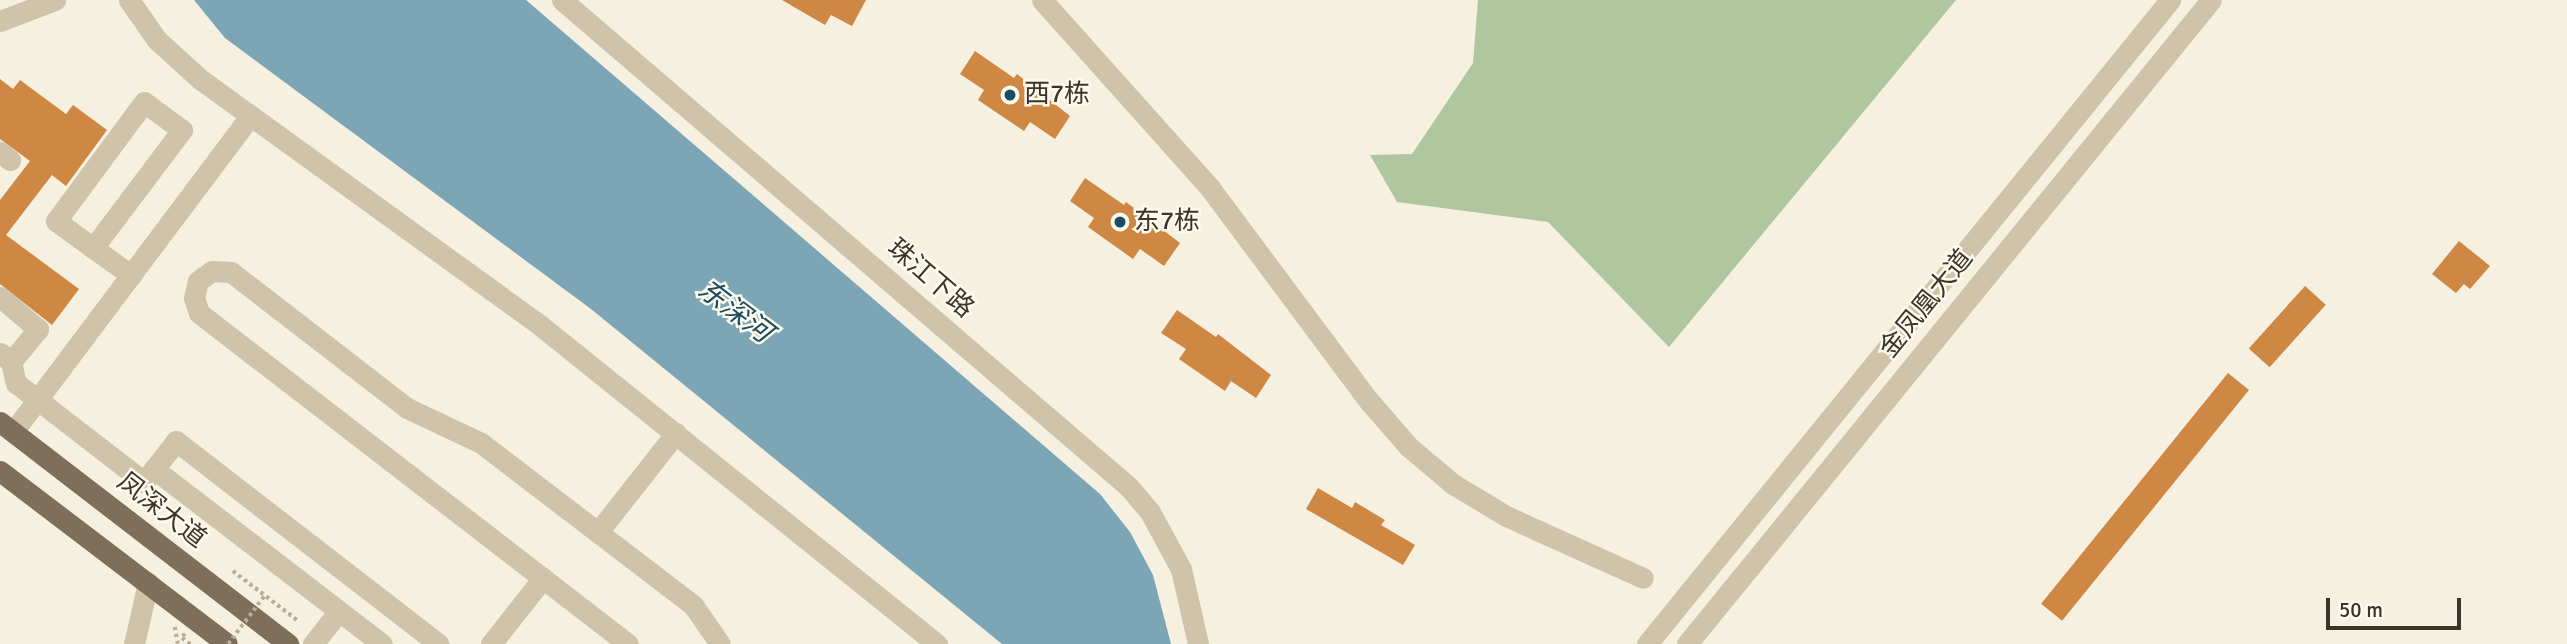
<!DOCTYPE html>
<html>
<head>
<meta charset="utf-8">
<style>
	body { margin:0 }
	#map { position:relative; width:2567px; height:644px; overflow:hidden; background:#f5f0e0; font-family:Signika,"Noto Sans SC",sans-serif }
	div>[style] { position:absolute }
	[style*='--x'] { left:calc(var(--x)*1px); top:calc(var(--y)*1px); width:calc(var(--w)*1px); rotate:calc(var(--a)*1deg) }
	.green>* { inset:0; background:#afc69e }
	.water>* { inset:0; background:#7ca5b5 }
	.building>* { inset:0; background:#cf8744; transform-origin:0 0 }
	.path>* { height:3.5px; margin-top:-1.75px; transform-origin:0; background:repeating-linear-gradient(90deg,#bbae94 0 3.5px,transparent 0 7px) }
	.minor>* { height:21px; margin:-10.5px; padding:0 10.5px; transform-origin:10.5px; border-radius:10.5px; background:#cfc4aa }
	.major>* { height:21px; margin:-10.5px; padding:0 10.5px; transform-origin:10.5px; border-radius:10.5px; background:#7f6f5a }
	.path-bridge>* { height:3.5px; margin-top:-1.75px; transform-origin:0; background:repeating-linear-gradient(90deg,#bbae94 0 3.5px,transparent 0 7px) }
	.dots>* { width:19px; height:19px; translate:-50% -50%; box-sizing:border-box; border:4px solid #fcf9ed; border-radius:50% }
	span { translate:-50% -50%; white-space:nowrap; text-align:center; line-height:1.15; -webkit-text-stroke:5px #fcf9ed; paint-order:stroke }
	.poi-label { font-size:26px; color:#3c342a }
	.left { translate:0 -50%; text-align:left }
	.street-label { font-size:26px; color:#3c342a }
	.water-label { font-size:28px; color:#1b4c62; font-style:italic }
	.scale { position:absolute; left:2326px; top:598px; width:135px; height:32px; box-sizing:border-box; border:4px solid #3c342a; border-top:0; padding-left:9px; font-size:21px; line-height:24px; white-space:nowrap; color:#3c342a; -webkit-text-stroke:5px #fcf9ed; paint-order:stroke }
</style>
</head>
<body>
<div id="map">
	<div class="green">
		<div style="clip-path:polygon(1478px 0,1956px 0,1669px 347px,1548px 222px,1397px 202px,1370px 155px,1412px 154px,1473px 63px)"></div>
	</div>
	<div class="water">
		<div style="clip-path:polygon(194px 0,526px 0,1100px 494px,1130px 532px,1153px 575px,1171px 644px,1002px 644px,591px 309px,225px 38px)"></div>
	</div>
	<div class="building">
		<div style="clip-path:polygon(782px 0,866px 0,852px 26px,831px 15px,825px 25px)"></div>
		<div style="clip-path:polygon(975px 51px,1014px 78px,1017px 74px,1070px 116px,1055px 139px,1030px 122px,1024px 131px,978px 100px,984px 90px,960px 74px)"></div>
		<div style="clip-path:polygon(0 79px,13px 89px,20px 80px,66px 114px,73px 105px,107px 130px,66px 186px,52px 175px,6px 235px,79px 289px,52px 325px,0 284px,0 200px,30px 161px,0 139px)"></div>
		<div style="clip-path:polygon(1085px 178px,1124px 205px,1126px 202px,1180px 243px,1164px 266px,1140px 249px,1133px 259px,1088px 227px,1094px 218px,1070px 201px)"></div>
		<div style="clip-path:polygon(2459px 241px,2490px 266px,2470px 289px,2464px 284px,2456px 293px,2432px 274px)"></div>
		<div style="left:2305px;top:286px;width:28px;height:84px;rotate:42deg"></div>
		<div style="clip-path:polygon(1177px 310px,1216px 337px,1218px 334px,1271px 375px,1256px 398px,1231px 381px,1225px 391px,1179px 359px,1186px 349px,1161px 333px)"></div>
		<div style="left:2228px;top:373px;width:27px;height:297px;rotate:39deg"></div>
		<div style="clip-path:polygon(1318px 488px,1352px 508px,1355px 502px,1385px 520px,1381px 525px,1415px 545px,1403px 565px,1306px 509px)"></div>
	</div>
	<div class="path">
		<div style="--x:233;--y:571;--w:81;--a:37.4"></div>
		<div style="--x:175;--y:627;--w:17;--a:80"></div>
		<div style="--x:185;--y:634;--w:5;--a:127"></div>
		<div style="--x:182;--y:638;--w:11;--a:34"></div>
	</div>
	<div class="minor">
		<div style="--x:129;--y:0;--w:49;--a:55"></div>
		<div style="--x:157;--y:40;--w:58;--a:42.2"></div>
		<div style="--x:200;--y:79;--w:421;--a:35.9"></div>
		<div style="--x:541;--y:326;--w:508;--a:38.77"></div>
		<div style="--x:562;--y:0;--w:747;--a:40.66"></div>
		<div style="--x:1129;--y:487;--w:33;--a:50"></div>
		<div style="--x:1150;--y:512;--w:65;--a:61.5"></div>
		<div style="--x:1181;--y:569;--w:77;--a:77.2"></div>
		<div style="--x:1042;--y:0;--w:252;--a:48.2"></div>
		<div style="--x:1210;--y:188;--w:266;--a:53.3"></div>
		<div style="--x:1369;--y:401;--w:61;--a:49"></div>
		<div style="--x:1409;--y:447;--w:57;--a:40.1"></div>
		<div style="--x:1453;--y:484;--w:62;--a:31.1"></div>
		<div style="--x:1506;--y:516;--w:150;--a:24.3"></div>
		<div style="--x:0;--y:21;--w:59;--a:-20.9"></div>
		<div style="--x:0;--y:152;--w:13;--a:39"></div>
		<div style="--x:93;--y:248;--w:148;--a:-53"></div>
		<div style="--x:182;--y:130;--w:47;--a:-143.6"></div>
		<div style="--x:144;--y:102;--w:148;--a:126.5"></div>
		<div style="--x:56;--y:221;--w:46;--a:36.1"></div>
		<div style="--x:93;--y:248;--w:47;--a:35.4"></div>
		<div style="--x:0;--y:297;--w:50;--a:40.1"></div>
		<div style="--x:38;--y:329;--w:43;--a:129.3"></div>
		<div style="--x:0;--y:353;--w:14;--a:39"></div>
		<div style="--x:11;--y:362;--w:22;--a:77"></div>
		<div style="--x:16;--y:383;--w:162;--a:37.7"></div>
		<div style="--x:144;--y:482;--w:52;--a:-52"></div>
		<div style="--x:176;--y:441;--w:332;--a:37.7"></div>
		<div style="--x:13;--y:432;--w:395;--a:-53.1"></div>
		<div style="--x:154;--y:469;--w:287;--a:37.5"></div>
		<div style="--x:598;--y:532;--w:126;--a:-51.8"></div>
		<div style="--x:134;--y:644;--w:63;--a:-77.1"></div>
		<div style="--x:313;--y:644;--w:42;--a:-51.8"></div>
		<div style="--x:491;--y:644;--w:84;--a:-51.8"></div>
		<div style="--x:628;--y:644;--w:542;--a:-142.35"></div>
		<div style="--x:199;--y:313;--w:16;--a:-108"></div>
		<div style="--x:194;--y:298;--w:17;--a:-77"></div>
		<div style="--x:198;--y:281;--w:17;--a:-36"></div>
		<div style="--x:212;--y:271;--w:19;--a:3"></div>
		<div style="--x:231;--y:272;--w:222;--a:37.7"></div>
		<div style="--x:407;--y:408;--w:82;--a:25.3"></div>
		<div style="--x:481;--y:443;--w:267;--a:37.4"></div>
		<div style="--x:693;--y:605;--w:47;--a:55.3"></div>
		<div style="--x:1647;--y:644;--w:830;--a:-50.92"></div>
		<div style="--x:1687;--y:644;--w:830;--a:-50.87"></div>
	</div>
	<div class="major">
		<div style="--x:0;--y:422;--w:364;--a:37.6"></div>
		<div style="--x:0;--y:471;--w:285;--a:37.3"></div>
	</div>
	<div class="path-bridge">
		<div style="--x:228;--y:644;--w:61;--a:-52.9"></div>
	</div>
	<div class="dots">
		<div style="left:1010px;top:95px;background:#1b4c62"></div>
		<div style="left:1120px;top:222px;background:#1b4c62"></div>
	</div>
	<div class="poi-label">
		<span class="left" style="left:1024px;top:95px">西7栋</span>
		<span class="left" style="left:1134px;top:222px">东7栋</span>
	</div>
	<div class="street-label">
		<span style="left:930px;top:279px;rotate:41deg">珠江下路</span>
		<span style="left:1927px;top:304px;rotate:-51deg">金凤凰大道</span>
		<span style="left:161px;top:511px;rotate:38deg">凤深大道</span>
	</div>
	<div class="water-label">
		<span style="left:735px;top:311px;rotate:37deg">东深河</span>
	</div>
	<div class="scale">50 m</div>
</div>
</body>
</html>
